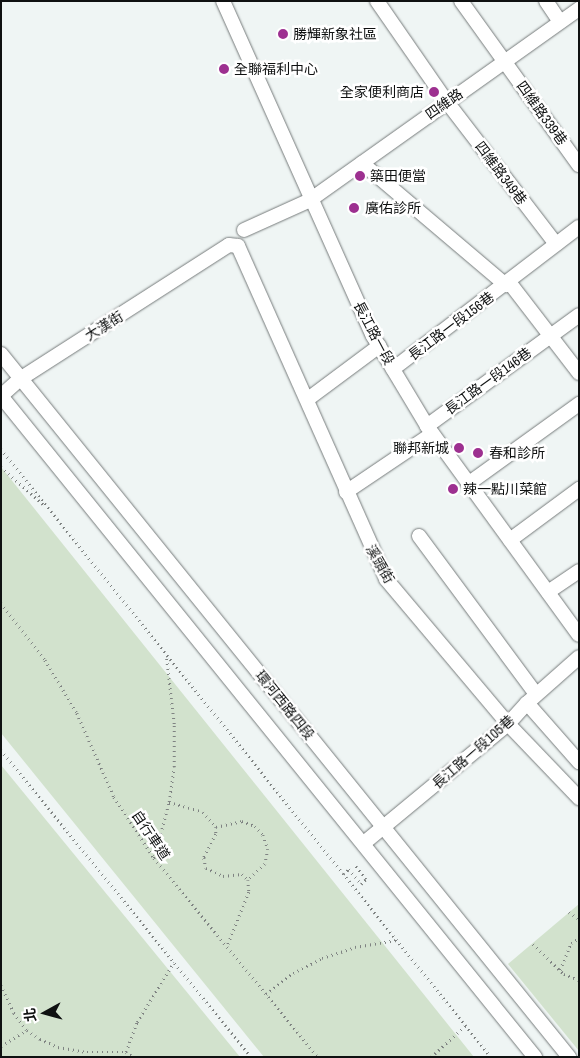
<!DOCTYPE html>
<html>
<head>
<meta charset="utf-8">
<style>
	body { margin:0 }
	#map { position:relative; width:580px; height:1058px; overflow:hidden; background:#eff5f4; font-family:"Archivo Narrow","Noto Sans TC",sans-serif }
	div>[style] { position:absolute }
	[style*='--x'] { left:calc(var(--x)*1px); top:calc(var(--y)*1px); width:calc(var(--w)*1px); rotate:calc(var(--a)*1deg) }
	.green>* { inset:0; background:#d2e2cd }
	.path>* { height:2.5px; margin-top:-1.25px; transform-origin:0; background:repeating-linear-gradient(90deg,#7f8382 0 1px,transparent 0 5px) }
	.roads { filter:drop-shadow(0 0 1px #767b7b) drop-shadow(0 0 1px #767b7b) }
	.minor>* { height:14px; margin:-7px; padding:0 7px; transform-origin:7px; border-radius:7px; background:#fff }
	.dots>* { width:14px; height:14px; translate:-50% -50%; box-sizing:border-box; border:2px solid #fff; border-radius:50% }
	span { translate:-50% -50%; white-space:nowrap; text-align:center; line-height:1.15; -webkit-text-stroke:5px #fff; paint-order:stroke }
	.poi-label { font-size:14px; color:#0f1111 }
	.left { translate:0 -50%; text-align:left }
	.right { translate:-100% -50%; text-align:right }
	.street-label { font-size:14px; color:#0f1111 }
	.frame { position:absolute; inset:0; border:2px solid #0f1111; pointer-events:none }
	.north { position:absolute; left:20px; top:988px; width:50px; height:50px; -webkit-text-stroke:4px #fff; paint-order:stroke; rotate:263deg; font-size:14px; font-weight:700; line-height:20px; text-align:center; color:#0f1111 }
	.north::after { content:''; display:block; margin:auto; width:18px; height:22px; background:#0f1111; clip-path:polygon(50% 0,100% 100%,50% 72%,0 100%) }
</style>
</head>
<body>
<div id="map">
	<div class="green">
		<div style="clip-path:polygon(1px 467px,474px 1057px,264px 1057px,1px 733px)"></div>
		<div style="clip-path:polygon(1px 765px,240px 1057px,1px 1057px)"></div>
		<div style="clip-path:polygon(579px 904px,579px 1051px,508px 964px)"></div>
	</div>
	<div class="path">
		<div style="--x:1;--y:449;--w:781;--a:51.13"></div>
		<div style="--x:1;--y:467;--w:57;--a:41.5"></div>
		<div style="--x:1;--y:603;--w:72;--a:52.3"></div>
		<div style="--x:45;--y:660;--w:62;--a:58.9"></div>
		<div style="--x:77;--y:713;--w:92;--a:66.2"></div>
		<div style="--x:114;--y:797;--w:73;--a:56.7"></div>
		<div style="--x:154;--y:858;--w:258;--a:50.5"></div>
		<div style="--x:1;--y:750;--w:396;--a:50.8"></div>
		<div style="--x:169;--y:802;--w:35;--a:16"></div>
		<div style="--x:203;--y:812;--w:20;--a:49"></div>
		<div style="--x:216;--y:827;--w:7;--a:90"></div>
		<div style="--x:216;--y:834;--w:27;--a:117"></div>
		<div style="--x:204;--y:858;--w:10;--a:79"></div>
		<div style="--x:206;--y:868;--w:19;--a:25"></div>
		<div style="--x:223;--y:876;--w:19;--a:-6"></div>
		<div style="--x:242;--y:874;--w:8;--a:45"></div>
		<div style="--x:248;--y:880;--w:12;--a:85"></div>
		<div style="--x:249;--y:892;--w:59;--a:111.8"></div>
		<div style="--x:216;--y:827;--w:27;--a:-13"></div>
		<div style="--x:242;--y:821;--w:14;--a:21"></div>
		<div style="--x:255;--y:826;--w:12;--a:48"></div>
		<div style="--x:263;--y:835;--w:15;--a:70"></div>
		<div style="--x:268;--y:849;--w:15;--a:101"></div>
		<div style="--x:265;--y:864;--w:23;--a:137"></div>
		<div style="--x:154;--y:858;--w:58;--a:-75"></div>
		<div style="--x:169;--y:802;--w:35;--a:-82"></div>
		<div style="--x:174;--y:767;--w:43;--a:-90"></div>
		<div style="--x:174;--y:724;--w:69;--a:-96.6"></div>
		<div style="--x:343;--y:874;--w:8;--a:-40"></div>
		<div style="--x:349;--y:869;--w:19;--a:51"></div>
		<div style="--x:361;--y:884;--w:7;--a:-45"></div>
		<div style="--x:366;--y:879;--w:17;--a:-130"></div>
		<div style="--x:569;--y:912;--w:12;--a:35"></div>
		<div style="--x:533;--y:944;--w:43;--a:44.1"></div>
		<div style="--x:564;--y:974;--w:16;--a:22"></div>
		<div style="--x:560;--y:970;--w:29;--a:-68"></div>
		<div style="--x:571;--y:943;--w:9;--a:-32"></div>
		<div style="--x:1;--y:985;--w:31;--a:65"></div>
		<div style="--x:14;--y:1013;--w:21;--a:53"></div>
		<div style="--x:27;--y:1030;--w:16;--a:35"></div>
		<div style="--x:40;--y:1039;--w:20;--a:24"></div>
		<div style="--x:58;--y:1047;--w:29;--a:10"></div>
		<div style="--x:87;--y:1052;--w:39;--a:0"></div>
		<div style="--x:126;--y:1052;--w:9;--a:32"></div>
		<div style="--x:266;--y:994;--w:34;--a:-38"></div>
		<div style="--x:293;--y:973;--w:33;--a:-27"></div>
		<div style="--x:322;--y:958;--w:35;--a:-18"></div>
		<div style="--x:355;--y:947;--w:42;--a:-9.7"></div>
		<div style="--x:1;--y:1046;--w:31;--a:-32"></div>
		<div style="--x:126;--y:1052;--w:32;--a:-70"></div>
		<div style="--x:137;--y:1022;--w:70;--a:-58.3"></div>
		<div style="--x:431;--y:1057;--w:46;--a:-42.4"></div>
	</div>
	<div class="roads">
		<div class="minor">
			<div style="--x:223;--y:1;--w:367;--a:65.9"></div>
			<div style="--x:373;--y:336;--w:105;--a:59"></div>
			<div style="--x:427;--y:426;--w:258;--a:54"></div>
			<div style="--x:377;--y:1;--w:123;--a:55.3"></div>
			<div style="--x:447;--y:102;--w:179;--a:52.5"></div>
			<div style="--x:461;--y:1;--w:202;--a:54.3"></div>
			<div style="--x:546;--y:1;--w:25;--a:56"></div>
			<div style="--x:362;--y:163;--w:189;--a:40.3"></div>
			<div style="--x:244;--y:230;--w:72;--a:-24.4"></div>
			<div style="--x:310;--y:200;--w:330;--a:-35.4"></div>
			<div style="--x:509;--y:282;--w:115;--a:52.4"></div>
			<div style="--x:1;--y:354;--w:904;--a:51.06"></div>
			<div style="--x:393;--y:369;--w:234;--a:-37.4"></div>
			<div style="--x:1;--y:396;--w:25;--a:-42"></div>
			<div style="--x:20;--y:379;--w:248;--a:-32.7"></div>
			<div style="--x:229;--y:245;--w:9;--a:6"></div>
			<div style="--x:238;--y:246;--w:364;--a:66"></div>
			<div style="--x:386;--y:579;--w:189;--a:49.9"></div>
			<div style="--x:508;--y:724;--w:103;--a:46.2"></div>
			<div style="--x:1;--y:396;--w:850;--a:51.07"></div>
			<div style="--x:308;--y:399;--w:89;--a:-36.7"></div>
			<div style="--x:427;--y:426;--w:188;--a:-36.1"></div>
			<div style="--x:468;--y:484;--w:137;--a:-35.8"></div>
			<div style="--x:346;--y:492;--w:104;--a:-34"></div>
			<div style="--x:419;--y:536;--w:197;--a:53.5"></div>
			<div style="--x:510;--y:540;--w:86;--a:-36.5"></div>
			<div style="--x:548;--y:592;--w:37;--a:-34"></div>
			<div style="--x:527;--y:703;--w:79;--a:48.6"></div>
			<div style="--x:364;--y:843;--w:187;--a:-39.6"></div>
			<div style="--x:508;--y:724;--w:28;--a:-48"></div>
			<div style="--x:527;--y:703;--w:69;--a:-41.5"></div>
		</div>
	</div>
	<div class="dots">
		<div style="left:283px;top:34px;background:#9d3090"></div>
		<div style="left:224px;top:69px;background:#9d3090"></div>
		<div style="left:434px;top:92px;background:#9d3090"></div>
		<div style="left:360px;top:176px;background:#9d3090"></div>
		<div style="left:354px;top:208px;background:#9d3090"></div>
		<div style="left:459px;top:448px;background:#9d3090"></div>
		<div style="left:478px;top:453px;background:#9d3090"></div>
		<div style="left:453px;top:489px;background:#9d3090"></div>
	</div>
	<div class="poi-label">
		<span class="left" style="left:293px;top:34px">勝輝新象社區</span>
		<span class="left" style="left:234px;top:69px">全聯福利中心</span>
		<span class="right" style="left:424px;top:92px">全家便利商店</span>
		<span class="left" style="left:370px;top:176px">築田便當</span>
		<span class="left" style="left:365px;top:208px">廣佑診所</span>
		<span class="right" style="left:449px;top:448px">聯邦新城</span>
		<span class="left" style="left:489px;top:453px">春和診所</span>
		<span class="left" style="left:463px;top:489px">辣一點川菜館</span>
	</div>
	<div class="street-label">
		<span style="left:444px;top:104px;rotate:-35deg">四維路</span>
		<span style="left:542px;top:113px;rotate:54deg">四維路339巷</span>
		<span style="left:501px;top:173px;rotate:53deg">四維路349巷</span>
		<span style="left:104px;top:326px;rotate:-32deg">大漢街</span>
		<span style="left:451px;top:326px;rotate:-37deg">長江路一段156巷</span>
		<span style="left:374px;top:333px;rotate:62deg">長江路一段</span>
		<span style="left:488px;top:381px;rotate:-36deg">長江路一段146巷</span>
		<span style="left:380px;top:564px;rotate:60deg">溪頭街</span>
		<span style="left:285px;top:705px;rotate:51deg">環河西路四段</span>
		<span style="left:473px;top:752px;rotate:-41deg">長江路一段105巷</span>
		<span style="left:151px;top:835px;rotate:56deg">自行車道</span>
	</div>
	<div class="frame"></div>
	<div class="north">北</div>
</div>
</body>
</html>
